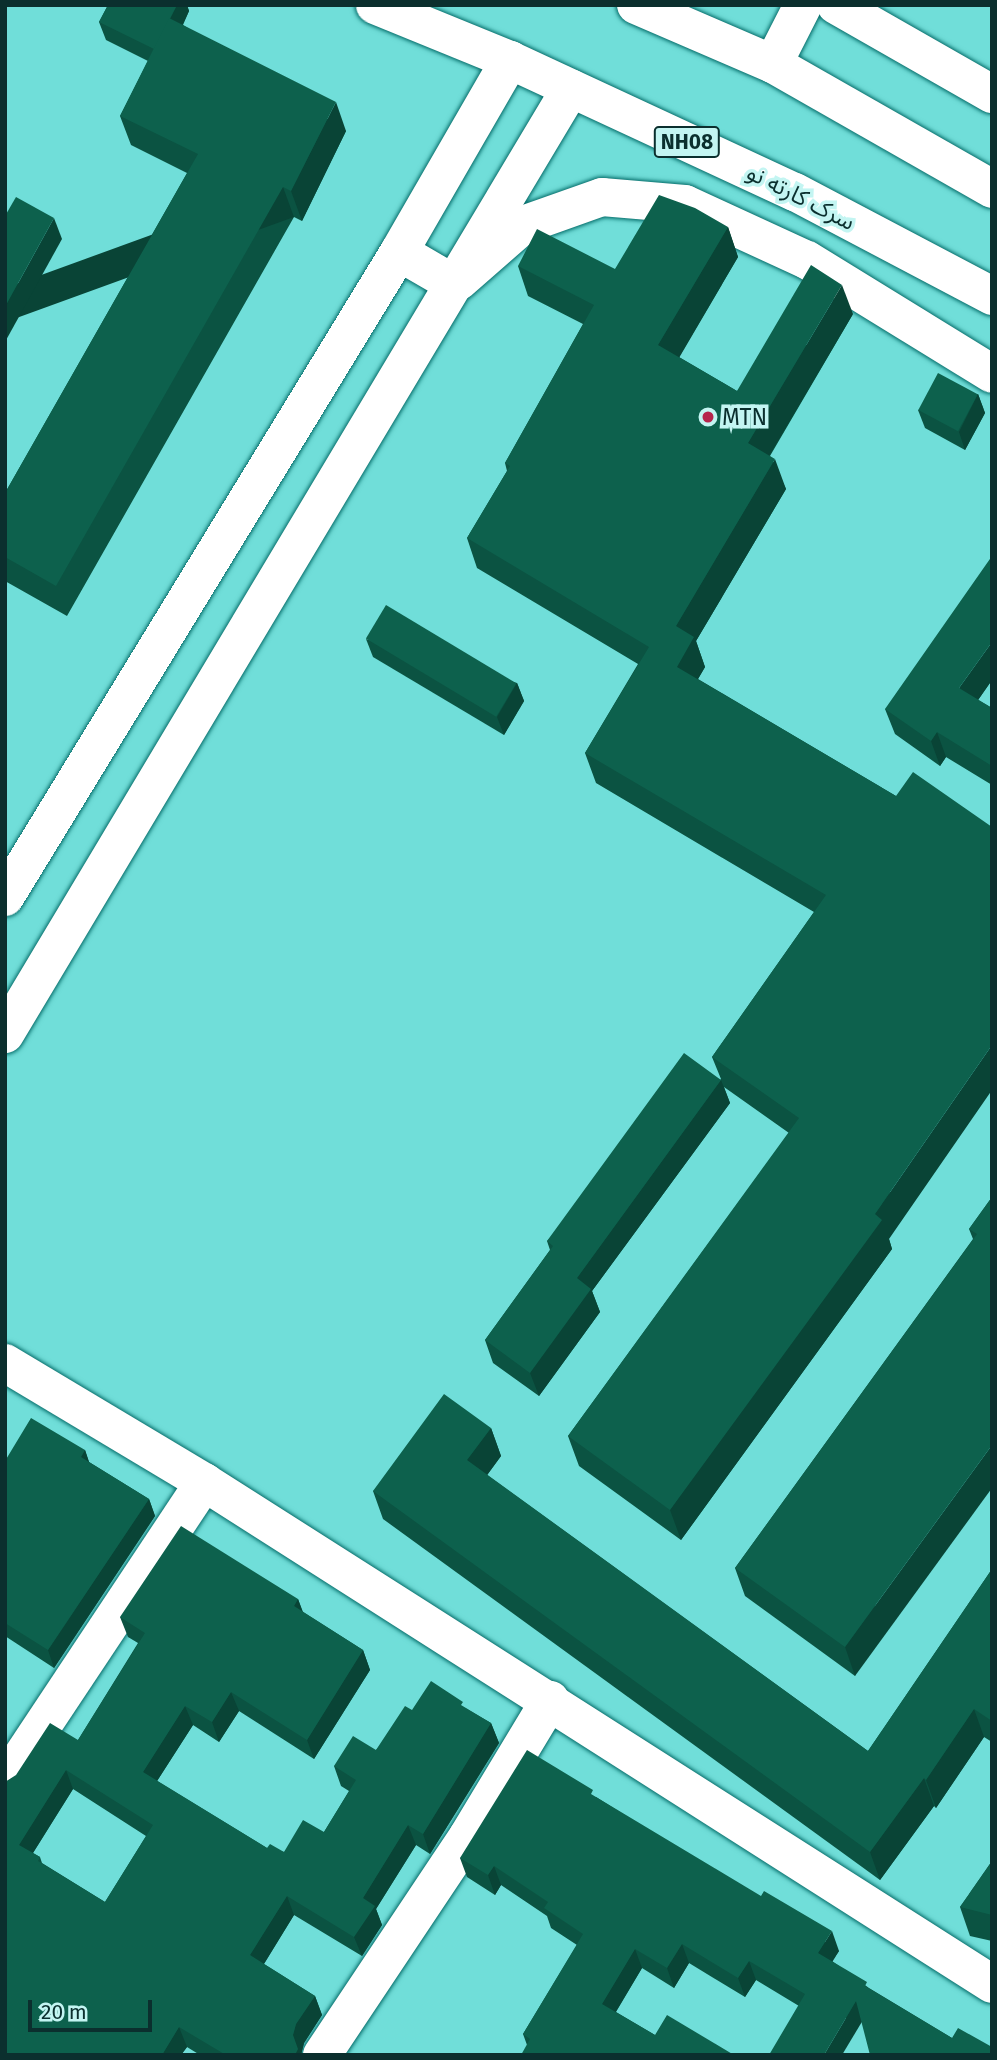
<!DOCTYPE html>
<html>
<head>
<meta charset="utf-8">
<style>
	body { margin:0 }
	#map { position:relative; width:997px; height:2060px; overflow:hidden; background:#70ded9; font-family:"Fira Sans","Noto Sans Arabic",sans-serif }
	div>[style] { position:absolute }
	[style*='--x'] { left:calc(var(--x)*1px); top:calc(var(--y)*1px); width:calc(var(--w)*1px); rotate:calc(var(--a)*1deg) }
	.roads { filter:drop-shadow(0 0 2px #056c69) drop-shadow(0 0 2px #056c69) }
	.minor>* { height:38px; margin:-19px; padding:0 19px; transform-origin:19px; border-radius:19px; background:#fff }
	.tertiary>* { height:38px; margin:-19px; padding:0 19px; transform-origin:19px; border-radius:19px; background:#fff }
	.secondary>* { height:38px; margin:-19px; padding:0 19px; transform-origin:19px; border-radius:19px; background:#fff }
	.trunk>* { height:38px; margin:-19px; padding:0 19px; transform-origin:19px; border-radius:19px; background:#fff }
	.wall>* { inset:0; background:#0b5342 }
	.shaded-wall>* { inset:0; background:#094436; transform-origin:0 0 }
	.building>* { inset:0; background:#0d614d; transform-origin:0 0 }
	.dots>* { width:19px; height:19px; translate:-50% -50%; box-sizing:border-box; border:4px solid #c3f5f2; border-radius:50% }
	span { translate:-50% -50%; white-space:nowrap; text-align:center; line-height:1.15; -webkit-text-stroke:7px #c3f5f2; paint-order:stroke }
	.shield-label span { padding:2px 5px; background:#c3f5f2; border:2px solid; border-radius:5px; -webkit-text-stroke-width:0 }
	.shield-label { font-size:21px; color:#0b2f2e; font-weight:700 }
	.street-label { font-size:23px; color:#0b2f2e }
	.poi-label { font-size:23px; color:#0b2f2e }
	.left { translate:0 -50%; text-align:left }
	.frame { position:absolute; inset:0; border:7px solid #0b2f2e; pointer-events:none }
	.scale { position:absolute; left:28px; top:2000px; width:124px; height:32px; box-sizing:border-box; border:4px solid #0b2f2e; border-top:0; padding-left:9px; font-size:21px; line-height:24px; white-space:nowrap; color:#0b2f2e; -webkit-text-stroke:5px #c3f5f2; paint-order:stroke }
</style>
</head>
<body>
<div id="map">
	<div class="roads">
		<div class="minor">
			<div style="--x:836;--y:5;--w:180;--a:29.7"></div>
			<div style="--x:459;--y:281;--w:85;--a:-41.2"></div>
			<div style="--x:523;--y:225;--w:84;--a:-19.5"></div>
			<div style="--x:602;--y:197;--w:83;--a:4.8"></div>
			<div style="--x:685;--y:204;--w:134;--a:24.7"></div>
			<div style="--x:807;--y:260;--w:217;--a:31.6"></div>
			<div style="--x:5;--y:1363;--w:232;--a:30.9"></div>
			<div style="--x:204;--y:1482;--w:934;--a:32.5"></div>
			<div style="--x:5;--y:1782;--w:360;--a:-56.4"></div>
			<div style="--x:322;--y:2055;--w:263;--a:-56.3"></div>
			<div style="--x:468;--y:1836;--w:159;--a:-58.9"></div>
		</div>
		<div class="tertiary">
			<div style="--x:773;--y:64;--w:66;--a:-63"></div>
		</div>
		<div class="secondary">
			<div style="--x:399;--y:252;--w:64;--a:30.2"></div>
			<div style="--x:5;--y:897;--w:756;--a:-58.58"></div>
			<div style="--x:399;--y:252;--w:222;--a:-60"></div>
			<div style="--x:5;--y:1034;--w:1102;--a:-59.11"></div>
		</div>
		<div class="trunk">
			<div style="--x:375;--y:5;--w:146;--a:22.2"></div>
			<div style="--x:510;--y:60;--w:314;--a:24.9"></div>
			<div style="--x:795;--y:192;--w:223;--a:27.8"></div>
			<div style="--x:636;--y:5;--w:149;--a:23.3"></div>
			<div style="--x:773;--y:64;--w:252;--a:29.7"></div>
		</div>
	</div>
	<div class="wall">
		<div style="clip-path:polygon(108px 5px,187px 5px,189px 11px,183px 25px,346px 131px,302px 221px,294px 217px,67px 616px,5px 581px,5px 493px,187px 173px,131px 145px,120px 116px,148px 61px,106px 40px,99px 22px)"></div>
		<div style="clip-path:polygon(728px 227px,738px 257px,679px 357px,737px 391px,853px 314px,770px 456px,786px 489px,696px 641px,705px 667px,698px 679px,896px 796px,889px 1239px,892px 1249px,681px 1540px,579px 1466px,568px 1436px,789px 1133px,724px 1087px,730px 1103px,592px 1291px,600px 1312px,539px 1396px,493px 1363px,485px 1340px,550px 1250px,547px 1241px,721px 1079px,712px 1057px,814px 912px,596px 783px,585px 753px,638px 664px,477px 568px,467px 538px,507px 471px,505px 463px,583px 324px,528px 296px,518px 266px,615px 269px)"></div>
		<div style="clip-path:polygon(978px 394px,985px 413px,965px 450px,925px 428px,918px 410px)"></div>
		<div style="clip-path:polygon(366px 639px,517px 683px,524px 701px,504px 735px,373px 657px)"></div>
		<div style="clip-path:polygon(992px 680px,978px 700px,992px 708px,992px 785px,946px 757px,940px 766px,895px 734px,885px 709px)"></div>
		<div style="clip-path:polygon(992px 1197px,855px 1676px,745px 1596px,735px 1568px,973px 1239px,969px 1229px)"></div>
		<div style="clip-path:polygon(491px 1428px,501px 1456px,487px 1475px,868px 1751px,992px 1569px,992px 1742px,984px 1737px,936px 1808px,934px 1806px,880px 1880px,383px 1519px,373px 1491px)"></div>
		<div style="clip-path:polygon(85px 1450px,89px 1462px,149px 1499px,155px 1516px,54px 1668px,5px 1636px,5px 1461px)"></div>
		<div style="clip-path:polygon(evenodd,298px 1599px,303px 1612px,363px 1650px,370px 1670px,314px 1759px,239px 1711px,219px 1742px,193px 1725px,157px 1781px,267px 1848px,284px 1852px,324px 1832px,349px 1791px,341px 1786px,334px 1766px,376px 1750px,412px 1710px,465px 1708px,491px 1723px,499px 1743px,430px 1854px,416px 1845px,376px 1909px,382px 1925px,362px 1956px,294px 1915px,264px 1964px,315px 1996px,322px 2015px,304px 2043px,301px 2055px,200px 2055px,187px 2047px,181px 2055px,5px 2055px,7px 1782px,78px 1740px,138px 1643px,128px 1637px,120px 1617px,298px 1599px,73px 1789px,146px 1836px,105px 1902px,42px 1863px,40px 1857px,33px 1853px,73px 1789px)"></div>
		<div style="clip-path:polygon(596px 1797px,839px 1951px,832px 1961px,869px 1988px,952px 2038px,992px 2047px,861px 2022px,799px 2006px,756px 1980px,745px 1997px,689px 1963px,674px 1988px,642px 1968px,616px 2012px,655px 2035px,734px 2055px,527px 2045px,523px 2034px,577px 1945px,551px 1928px,547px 1916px,501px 1885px,495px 1895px,467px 1877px,460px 1858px)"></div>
		<div style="clip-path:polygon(992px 1861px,992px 1941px,970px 1936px,960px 1907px)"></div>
	</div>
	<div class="shaded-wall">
		<div style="clip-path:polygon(177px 5px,187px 5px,189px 11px,162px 68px,155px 50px)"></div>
		<div style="clip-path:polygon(336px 102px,346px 131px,302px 221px,291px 191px)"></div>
		<div style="left:283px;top:187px;width:32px;height:459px;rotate:70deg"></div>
		<div style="clip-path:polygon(54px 218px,62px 239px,5px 342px,5px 307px)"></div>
		<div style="clip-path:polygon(728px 227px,738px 257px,669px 375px,658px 345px)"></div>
		<div style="clip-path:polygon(842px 285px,853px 314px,759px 473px,748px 443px)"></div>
		<div style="clip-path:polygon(978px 394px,985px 413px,965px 450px,959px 432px)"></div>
		<div style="clip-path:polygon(775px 459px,786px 489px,696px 641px,705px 667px,688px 696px,677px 667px,676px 626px)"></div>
		<div style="clip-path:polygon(992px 642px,992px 680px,969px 713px,959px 688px)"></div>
		<div style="clip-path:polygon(517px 683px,524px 701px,504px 735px,497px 717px)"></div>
		<div style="clip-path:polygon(937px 732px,946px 757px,940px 766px,931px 741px)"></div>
		<div style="clip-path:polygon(992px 1045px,992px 1090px,889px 1239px,892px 1249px,681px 1540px,670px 1510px)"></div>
		<div style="clip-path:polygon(721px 1080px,730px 1103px,592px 1291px,600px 1312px,539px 1396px,530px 1373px,577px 1278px)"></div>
		<div style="clip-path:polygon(491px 1428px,501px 1456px,477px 1489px,467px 1460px)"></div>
		<div style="clip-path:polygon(992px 1445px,992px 1488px,855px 1676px,845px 1647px)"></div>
		<div style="clip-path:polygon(85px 1450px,91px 1468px,81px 1457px)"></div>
		<div style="clip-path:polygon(149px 1499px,155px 1516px,54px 1668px,48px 1650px)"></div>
		<div style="clip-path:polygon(298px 1599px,305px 1619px,294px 1606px)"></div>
		<div style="clip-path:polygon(363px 1650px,370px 1670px,314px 1759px,307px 1740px)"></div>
		<div style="clip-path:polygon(231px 1692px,239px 1711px,219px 1742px,212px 1722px)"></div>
		<div style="clip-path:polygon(185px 1706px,193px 1725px,150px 1792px,143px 1772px)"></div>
		<div style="clip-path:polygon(974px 1709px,984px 1737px,936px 1808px,926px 1780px)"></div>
		<div style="clip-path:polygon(491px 1723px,499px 1743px,430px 1854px,423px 1834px)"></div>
		<div style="clip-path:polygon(66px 1770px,73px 1789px,26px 1864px,19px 1845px)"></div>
		<div style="clip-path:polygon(924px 1778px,934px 1806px,880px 1880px,870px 1852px)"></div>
		<div style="clip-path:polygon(408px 1825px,416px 1845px,376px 1909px,382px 1925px,362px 1956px,354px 1937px,363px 1898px)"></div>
		<div style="clip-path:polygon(494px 1866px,501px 1885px,495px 1895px,488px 1875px)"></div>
		<div style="clip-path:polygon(287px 1896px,294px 1915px,257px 1975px,250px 1955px)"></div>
		<div style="clip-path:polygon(832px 1931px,839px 1951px,826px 1972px,818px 1953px)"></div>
		<div style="clip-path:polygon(682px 1944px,689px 1963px,674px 1988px,667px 1968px)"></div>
		<div style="clip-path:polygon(635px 1949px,642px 1968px,609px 2023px,602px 2004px)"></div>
		<div style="clip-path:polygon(749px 1961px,756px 1980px,745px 1997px,738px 1978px)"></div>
		<div style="clip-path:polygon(315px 1996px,322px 2015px,304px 2043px,301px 2055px,295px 2055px,293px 2035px,296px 2024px)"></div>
		<div style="clip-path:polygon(856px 2001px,863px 2020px,842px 2055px,824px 2055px)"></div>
		<div style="clip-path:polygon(179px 2027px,187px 2047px,181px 2055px,162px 2055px)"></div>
	</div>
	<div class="building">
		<div style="clip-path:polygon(108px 5px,177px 5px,154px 49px,99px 22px)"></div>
		<div style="clip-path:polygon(169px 18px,336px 102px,291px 191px,283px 187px,56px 586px,5px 557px,5px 493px,198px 154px,120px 116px)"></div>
		<div style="clip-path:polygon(659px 195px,695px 208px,728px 227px,658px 345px,737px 391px,811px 265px,842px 285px,748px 443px,775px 459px,676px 626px,694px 637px,677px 667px,896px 796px,913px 772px,992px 827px,992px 1045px,875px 1214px,882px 1220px,670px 1510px,568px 1436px,799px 1118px,712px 1057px,826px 895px,585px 753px,649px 647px,467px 538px,510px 466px,505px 463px,594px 305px,518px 266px,537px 229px,615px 269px)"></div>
		<div style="clip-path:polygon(16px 197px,54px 218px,5px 307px,5px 216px)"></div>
		<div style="left:938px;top:373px;width:45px;height:42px;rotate:28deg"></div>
		<div style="clip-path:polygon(992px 556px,992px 642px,959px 688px,992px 708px,992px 766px,937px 732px,931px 741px,885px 709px)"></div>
		<div style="left:386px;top:605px;width:152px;height:39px;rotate:31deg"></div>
		<div style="clip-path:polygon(684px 1053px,721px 1080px,577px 1278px,591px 1289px,530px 1373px,485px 1340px,553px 1246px,547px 1241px)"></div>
		<div style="clip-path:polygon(992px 1197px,992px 1445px,845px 1647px,735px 1568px,977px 1234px,969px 1229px)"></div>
		<div style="clip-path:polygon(444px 1394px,491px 1428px,467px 1460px,868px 1751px,992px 1569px,992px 1721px,974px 1709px,926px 1780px,924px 1778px,870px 1852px,373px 1491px)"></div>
		<div style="clip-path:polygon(31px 1418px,85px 1450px,81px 1457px,149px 1499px,48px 1650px,5px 1623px,5px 1461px)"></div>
		<div style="clip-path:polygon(evenodd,181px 1526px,298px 1599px,294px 1606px,363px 1650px,307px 1740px,231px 1692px,212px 1722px,185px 1706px,143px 1772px,267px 1848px,270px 1844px,284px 1852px,303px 1820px,324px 1832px,356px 1780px,334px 1766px,353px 1736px,376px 1750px,405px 1706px,412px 1710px,431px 1681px,463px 1702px,461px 1705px,491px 1723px,423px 1834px,408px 1825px,363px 1898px,375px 1906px,354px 1937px,287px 1896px,250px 1955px,315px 1996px,296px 2024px,293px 2035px,298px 2049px,295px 2055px,226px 2055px,179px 2027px,162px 2055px,5px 2055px,5px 1782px,16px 1775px,50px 1723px,78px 1740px,145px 1633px,120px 1617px,181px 1526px,66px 1770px,153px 1825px,105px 1902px,38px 1861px,40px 1857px,19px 1845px,66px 1770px)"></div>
		<div style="clip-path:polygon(527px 1750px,593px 1790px,591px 1794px,761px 1896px,764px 1891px,832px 1931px,818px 1953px,867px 1982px,865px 1986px,952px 2038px,958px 2028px,992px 2047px,992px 2055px,870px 2055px,856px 2001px,824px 2055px,769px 2055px,805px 1994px,749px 1961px,738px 1978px,682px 1944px,667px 1968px,635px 1949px,602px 2004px,655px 2035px,667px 2015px,734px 2055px,521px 2055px,530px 2039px,523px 2034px,583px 1934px,544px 1908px,548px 1902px,494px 1866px,488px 1875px,460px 1858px)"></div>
		<div style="clip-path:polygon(992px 1861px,992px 1915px,960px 1907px)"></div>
	</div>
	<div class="dots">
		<div style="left:708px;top:417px;background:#b6254c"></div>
	</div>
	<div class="shield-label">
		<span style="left:687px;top:142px">NH08</span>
	</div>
	<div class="street-label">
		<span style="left:801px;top:197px;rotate:27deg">سرک کارته نو</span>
	</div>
	<div class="poi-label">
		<span class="left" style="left:722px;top:417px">MTN</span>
	</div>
	<div class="frame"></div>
	<div class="scale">20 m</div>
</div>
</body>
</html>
